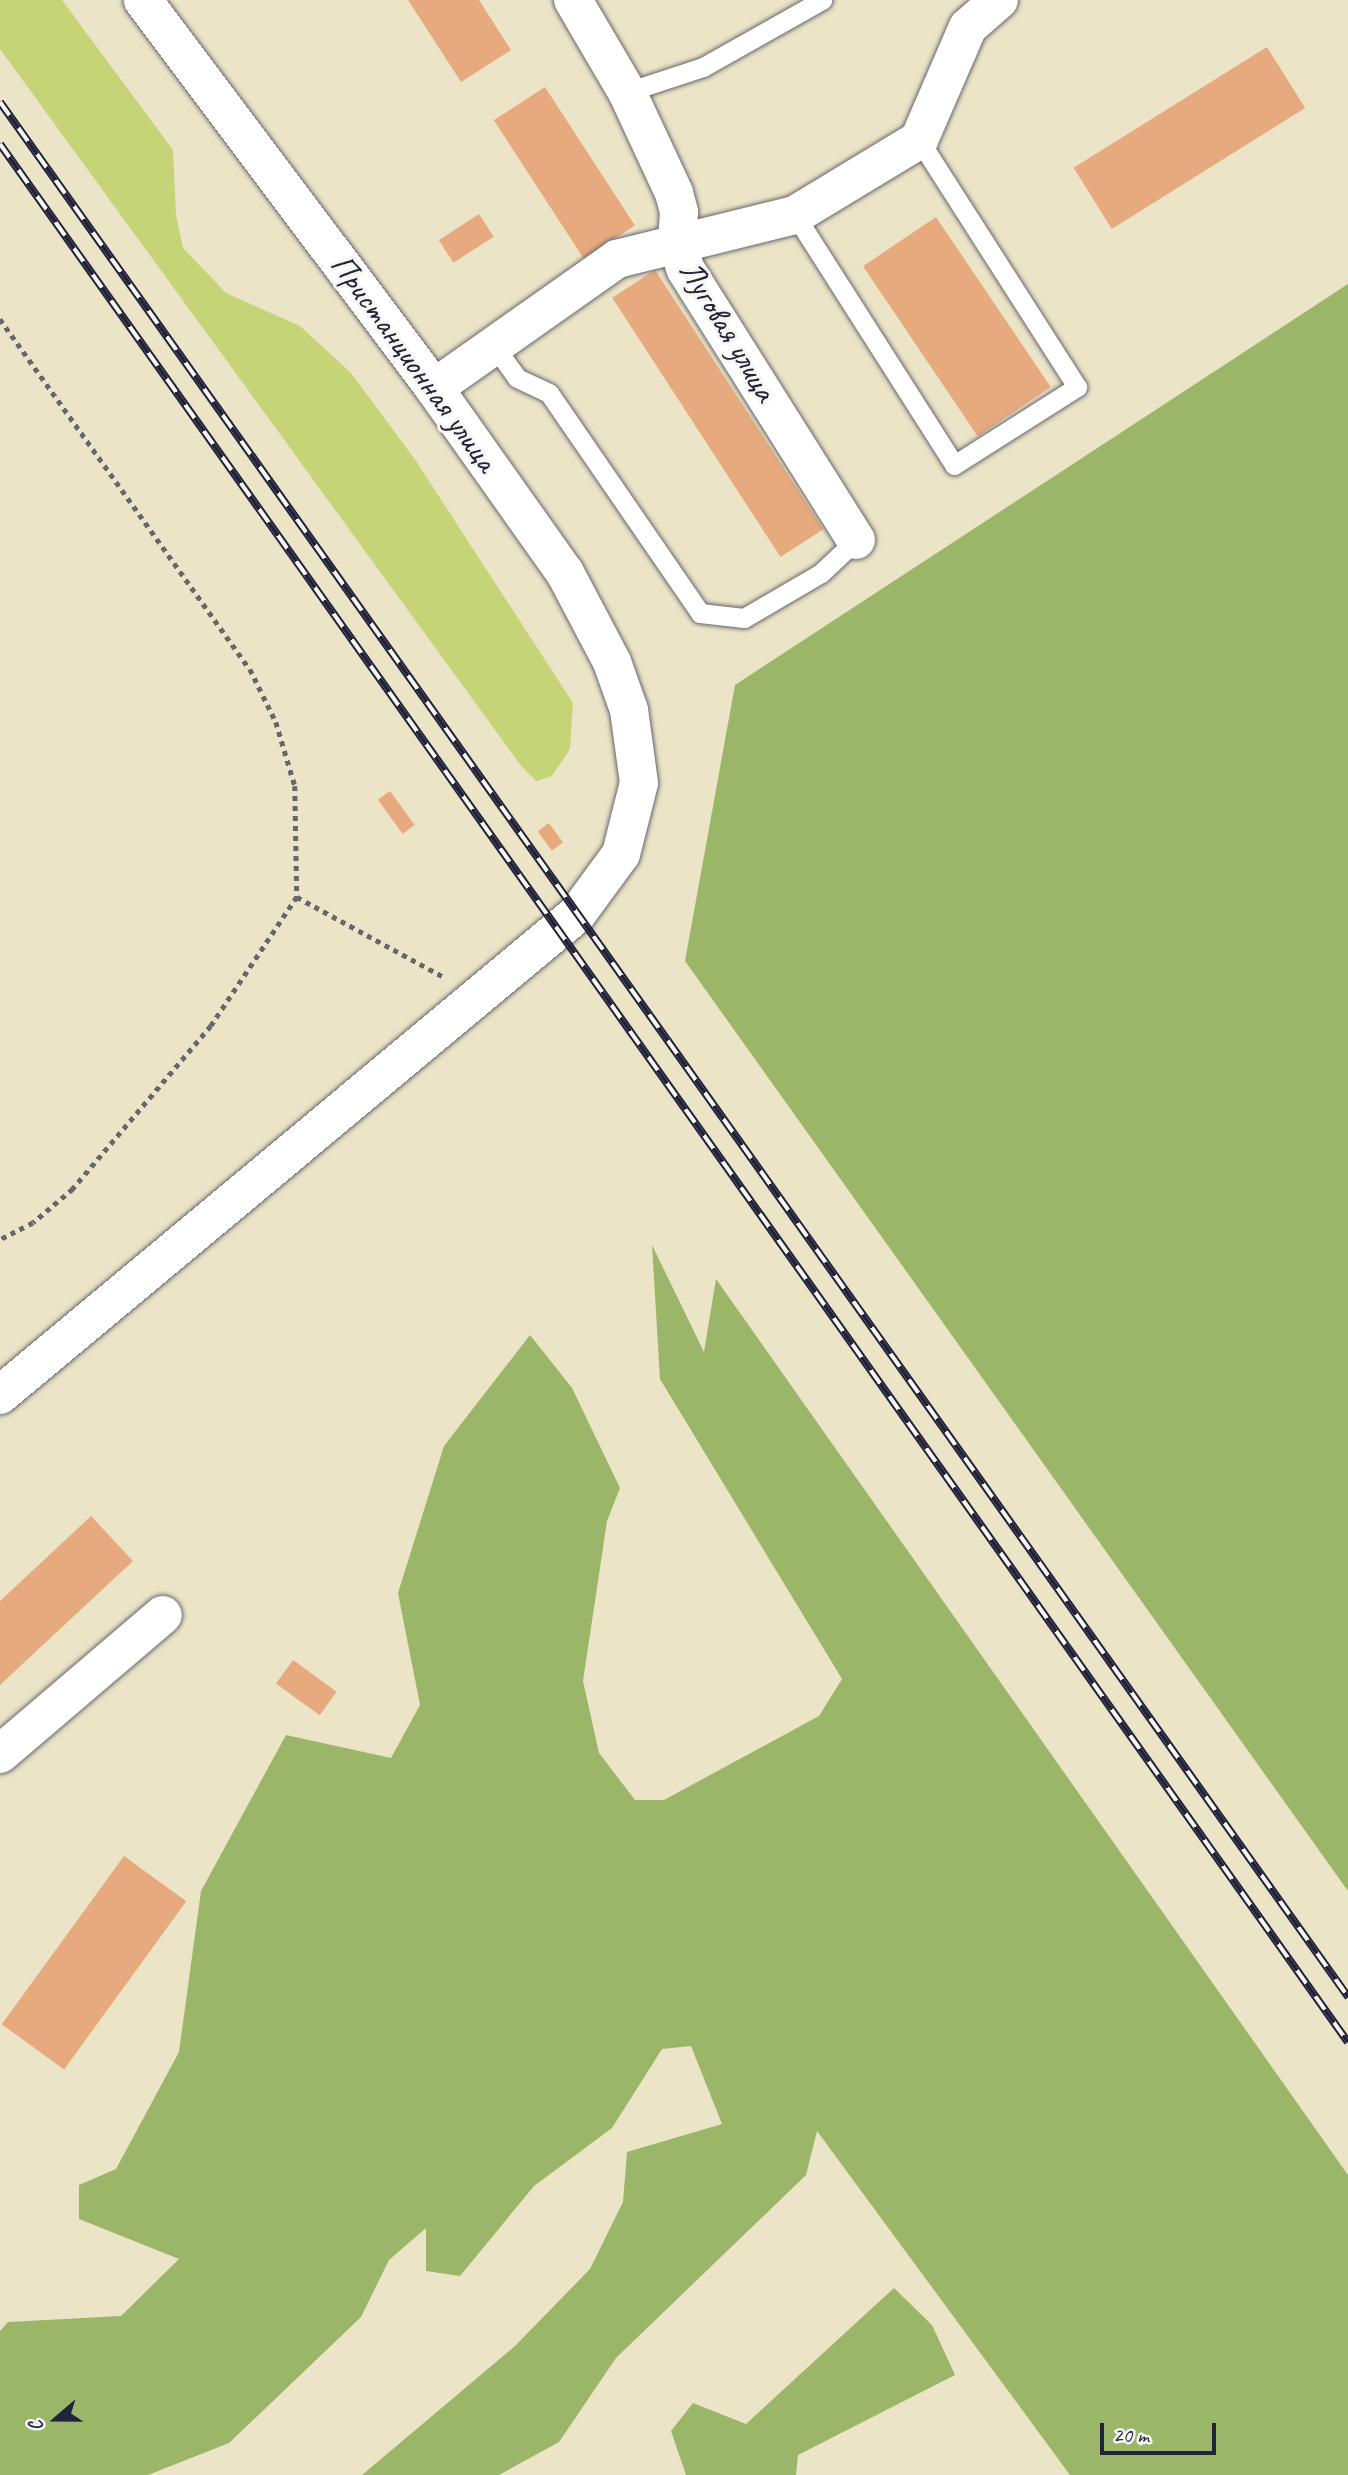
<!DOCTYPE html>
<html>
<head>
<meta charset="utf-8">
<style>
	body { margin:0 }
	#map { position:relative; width:1348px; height:2475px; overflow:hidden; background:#ebe4c7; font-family:Caveat,sans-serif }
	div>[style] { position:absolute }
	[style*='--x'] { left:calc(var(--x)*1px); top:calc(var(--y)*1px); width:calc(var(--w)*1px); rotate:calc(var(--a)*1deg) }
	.green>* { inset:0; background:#c4d477 }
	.forest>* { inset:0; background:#9bb668 }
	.building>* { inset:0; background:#e7aa7e; transform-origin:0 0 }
	.path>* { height:4.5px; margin-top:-2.25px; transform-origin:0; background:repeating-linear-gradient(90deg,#68666c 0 5px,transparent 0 10px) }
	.roads { filter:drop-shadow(0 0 2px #68666c) drop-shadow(0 0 2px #68666c) }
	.lane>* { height:19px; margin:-9.5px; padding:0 9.5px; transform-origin:9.5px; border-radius:9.5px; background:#fff }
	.street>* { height:38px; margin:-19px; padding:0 19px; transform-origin:19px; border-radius:19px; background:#fff }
	.secondary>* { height:38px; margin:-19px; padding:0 19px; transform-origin:19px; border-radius:19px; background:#fff }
	.rail>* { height:8px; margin-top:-4px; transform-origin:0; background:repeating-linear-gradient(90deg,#f6f6f2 0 16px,#22223b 0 32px); box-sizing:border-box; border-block:2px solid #22223b }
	span { translate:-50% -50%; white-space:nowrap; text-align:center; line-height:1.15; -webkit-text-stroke:6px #f6f6f2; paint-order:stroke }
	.street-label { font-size:33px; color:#22223b }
	.north { position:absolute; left:21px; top:2384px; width:70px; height:70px; -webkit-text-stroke:5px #f6f6f2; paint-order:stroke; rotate:250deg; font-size:19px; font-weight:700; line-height:28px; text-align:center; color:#22223b }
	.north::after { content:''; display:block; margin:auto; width:24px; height:32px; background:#22223b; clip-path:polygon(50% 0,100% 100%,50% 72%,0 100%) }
	.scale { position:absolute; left:1100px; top:2423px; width:116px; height:32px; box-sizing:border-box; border:4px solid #22223b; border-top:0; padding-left:9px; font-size:21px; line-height:24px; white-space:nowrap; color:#22223b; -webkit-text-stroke:5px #f6f6f2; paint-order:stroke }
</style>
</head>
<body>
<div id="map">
	<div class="green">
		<div style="clip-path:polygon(0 0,62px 0,173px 150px,176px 215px,183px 248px,226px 293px,300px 326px,351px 373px,416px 461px,573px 703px,570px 749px,552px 776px,536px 781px,522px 767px,0 49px)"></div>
	</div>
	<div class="forest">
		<div style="clip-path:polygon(1348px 284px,1348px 1891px,685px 961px,735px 685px)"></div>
		<div style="clip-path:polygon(652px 1245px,704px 1352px,716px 1279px,1348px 2175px,1348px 2475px,1070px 2475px,817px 2131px,806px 2175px,616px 2358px,559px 2442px,499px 2475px,362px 2475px,515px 2346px,590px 2269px,623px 2202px,627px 2152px,722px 2124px,691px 2046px,662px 2049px,612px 2128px,534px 2186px,460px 2276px,426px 2271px,426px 2228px,389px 2260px,361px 2317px,229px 2443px,148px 2475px,0 2475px,0 2331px,8px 2322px,121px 2316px,179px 2259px,79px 2219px,79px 2185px,116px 2169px,179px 2052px,201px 1891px,286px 1735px,391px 1758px,420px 1705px,398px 1593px,444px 1446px,530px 1335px,572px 1388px,620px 1488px,607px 1521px,583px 1681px,599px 1753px,635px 1800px,664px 1800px,819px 1716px,842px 1679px,660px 1379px)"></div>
		<div style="clip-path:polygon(894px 2288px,932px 2325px,955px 2375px,798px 2455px,796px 2475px,686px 2475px,671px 2431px,693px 2403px,746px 2424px)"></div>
	</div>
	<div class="building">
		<div style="clip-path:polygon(408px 0,479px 0,511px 50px,461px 82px)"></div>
		<div style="left:1267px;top:47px;width:72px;height:228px;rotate:58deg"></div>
		<div style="left:545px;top:87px;width:165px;height:61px;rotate:57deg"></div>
		<div style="left:479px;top:214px;width:27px;height:48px;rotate:57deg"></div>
		<div style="left:936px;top:217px;width:205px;height:88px;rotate:56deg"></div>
		<div style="left:655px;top:270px;width:309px;height:51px;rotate:57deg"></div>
		<div style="left:390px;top:791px;width:42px;height:15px;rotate:54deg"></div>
		<div style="left:549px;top:823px;width:24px;height:14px;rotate:54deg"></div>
		<div style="clip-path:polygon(91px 1516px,133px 1561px,0 1685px,0 1601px)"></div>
		<div style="left:293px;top:1660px;width:54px;height:29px;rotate:36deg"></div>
		<div style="left:124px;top:1856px;width:77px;height:208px;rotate:36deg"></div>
	</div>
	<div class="path">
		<div style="--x:0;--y:319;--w:430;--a:54.5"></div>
		<div style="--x:250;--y:669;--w:59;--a:63.9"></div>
		<div style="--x:276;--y:722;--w:67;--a:73.5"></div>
		<div style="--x:295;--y:786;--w:111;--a:89"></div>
		<div style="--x:297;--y:897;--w:155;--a:123.7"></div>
		<div style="--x:211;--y:1026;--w:214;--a:130.3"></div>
		<div style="--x:73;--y:1189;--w:52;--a:139.6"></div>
		<div style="--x:33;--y:1223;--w:37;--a:153"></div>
		<div style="--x:297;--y:897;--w:167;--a:28.6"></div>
	</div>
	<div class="roads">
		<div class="lane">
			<div style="--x:627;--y:92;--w:80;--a:-18.2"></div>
			<div style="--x:703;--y:67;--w:137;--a:-29.4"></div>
			<div style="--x:795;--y:215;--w:296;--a:57.5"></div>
			<div style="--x:954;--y:465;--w:146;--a:-32.4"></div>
			<div style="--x:1077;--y:387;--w:293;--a:-122.6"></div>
			<div style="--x:494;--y:346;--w:39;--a:54"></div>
			<div style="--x:517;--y:378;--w:35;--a:25"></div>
			<div style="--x:549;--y:393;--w:267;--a:55.5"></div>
			<div style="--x:700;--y:613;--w:44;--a:6.5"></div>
			<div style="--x:744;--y:618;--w:89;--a:-30.3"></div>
			<div style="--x:821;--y:573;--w:48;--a:-43.3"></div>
		</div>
		<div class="street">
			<div style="--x:573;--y:0;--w:107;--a:59.6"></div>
			<div style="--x:627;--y:92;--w:111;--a:65"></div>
			<div style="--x:674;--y:193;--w:20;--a:75"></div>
			<div style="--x:679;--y:212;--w:31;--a:94"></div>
			<div style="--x:677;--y:243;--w:28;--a:72"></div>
			<div style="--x:686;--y:270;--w:319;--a:57.8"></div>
			<div style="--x:434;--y:388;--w:224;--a:-35.2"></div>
			<div style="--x:617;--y:259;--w:183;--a:-13.9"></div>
			<div style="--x:795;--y:215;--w:145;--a:-31.2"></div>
			<div style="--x:919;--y:140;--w:123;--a:-66.6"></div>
			<div style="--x:968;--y:27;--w:41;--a:-41.1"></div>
			<div style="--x:0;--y:1754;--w:214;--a:-40.5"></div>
		</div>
		<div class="secondary">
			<div style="--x:0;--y:1395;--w:751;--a:-39.82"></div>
			<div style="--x:577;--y:914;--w:74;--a:-53.7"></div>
			<div style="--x:621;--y:854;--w:73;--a:-75.8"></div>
			<div style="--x:639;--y:783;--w:74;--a:-97.8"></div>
			<div style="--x:629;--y:710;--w:51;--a:-109.5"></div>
			<div style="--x:612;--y:662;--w:101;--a:-117.8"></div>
			<div style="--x:565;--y:573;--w:227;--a:-125.3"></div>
			<div style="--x:434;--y:388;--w:485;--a:-126.9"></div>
		</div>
	</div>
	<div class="rail">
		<div style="--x:0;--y:102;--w:2326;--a:54.57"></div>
		<div style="--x:0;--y:144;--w:2328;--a:54.62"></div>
	</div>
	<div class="street-label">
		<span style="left:728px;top:331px;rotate:59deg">Луговая улица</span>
		<span style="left:414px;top:363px;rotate:54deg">Пристанционная улица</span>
	</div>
	<div class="north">С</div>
	<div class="scale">20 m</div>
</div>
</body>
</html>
